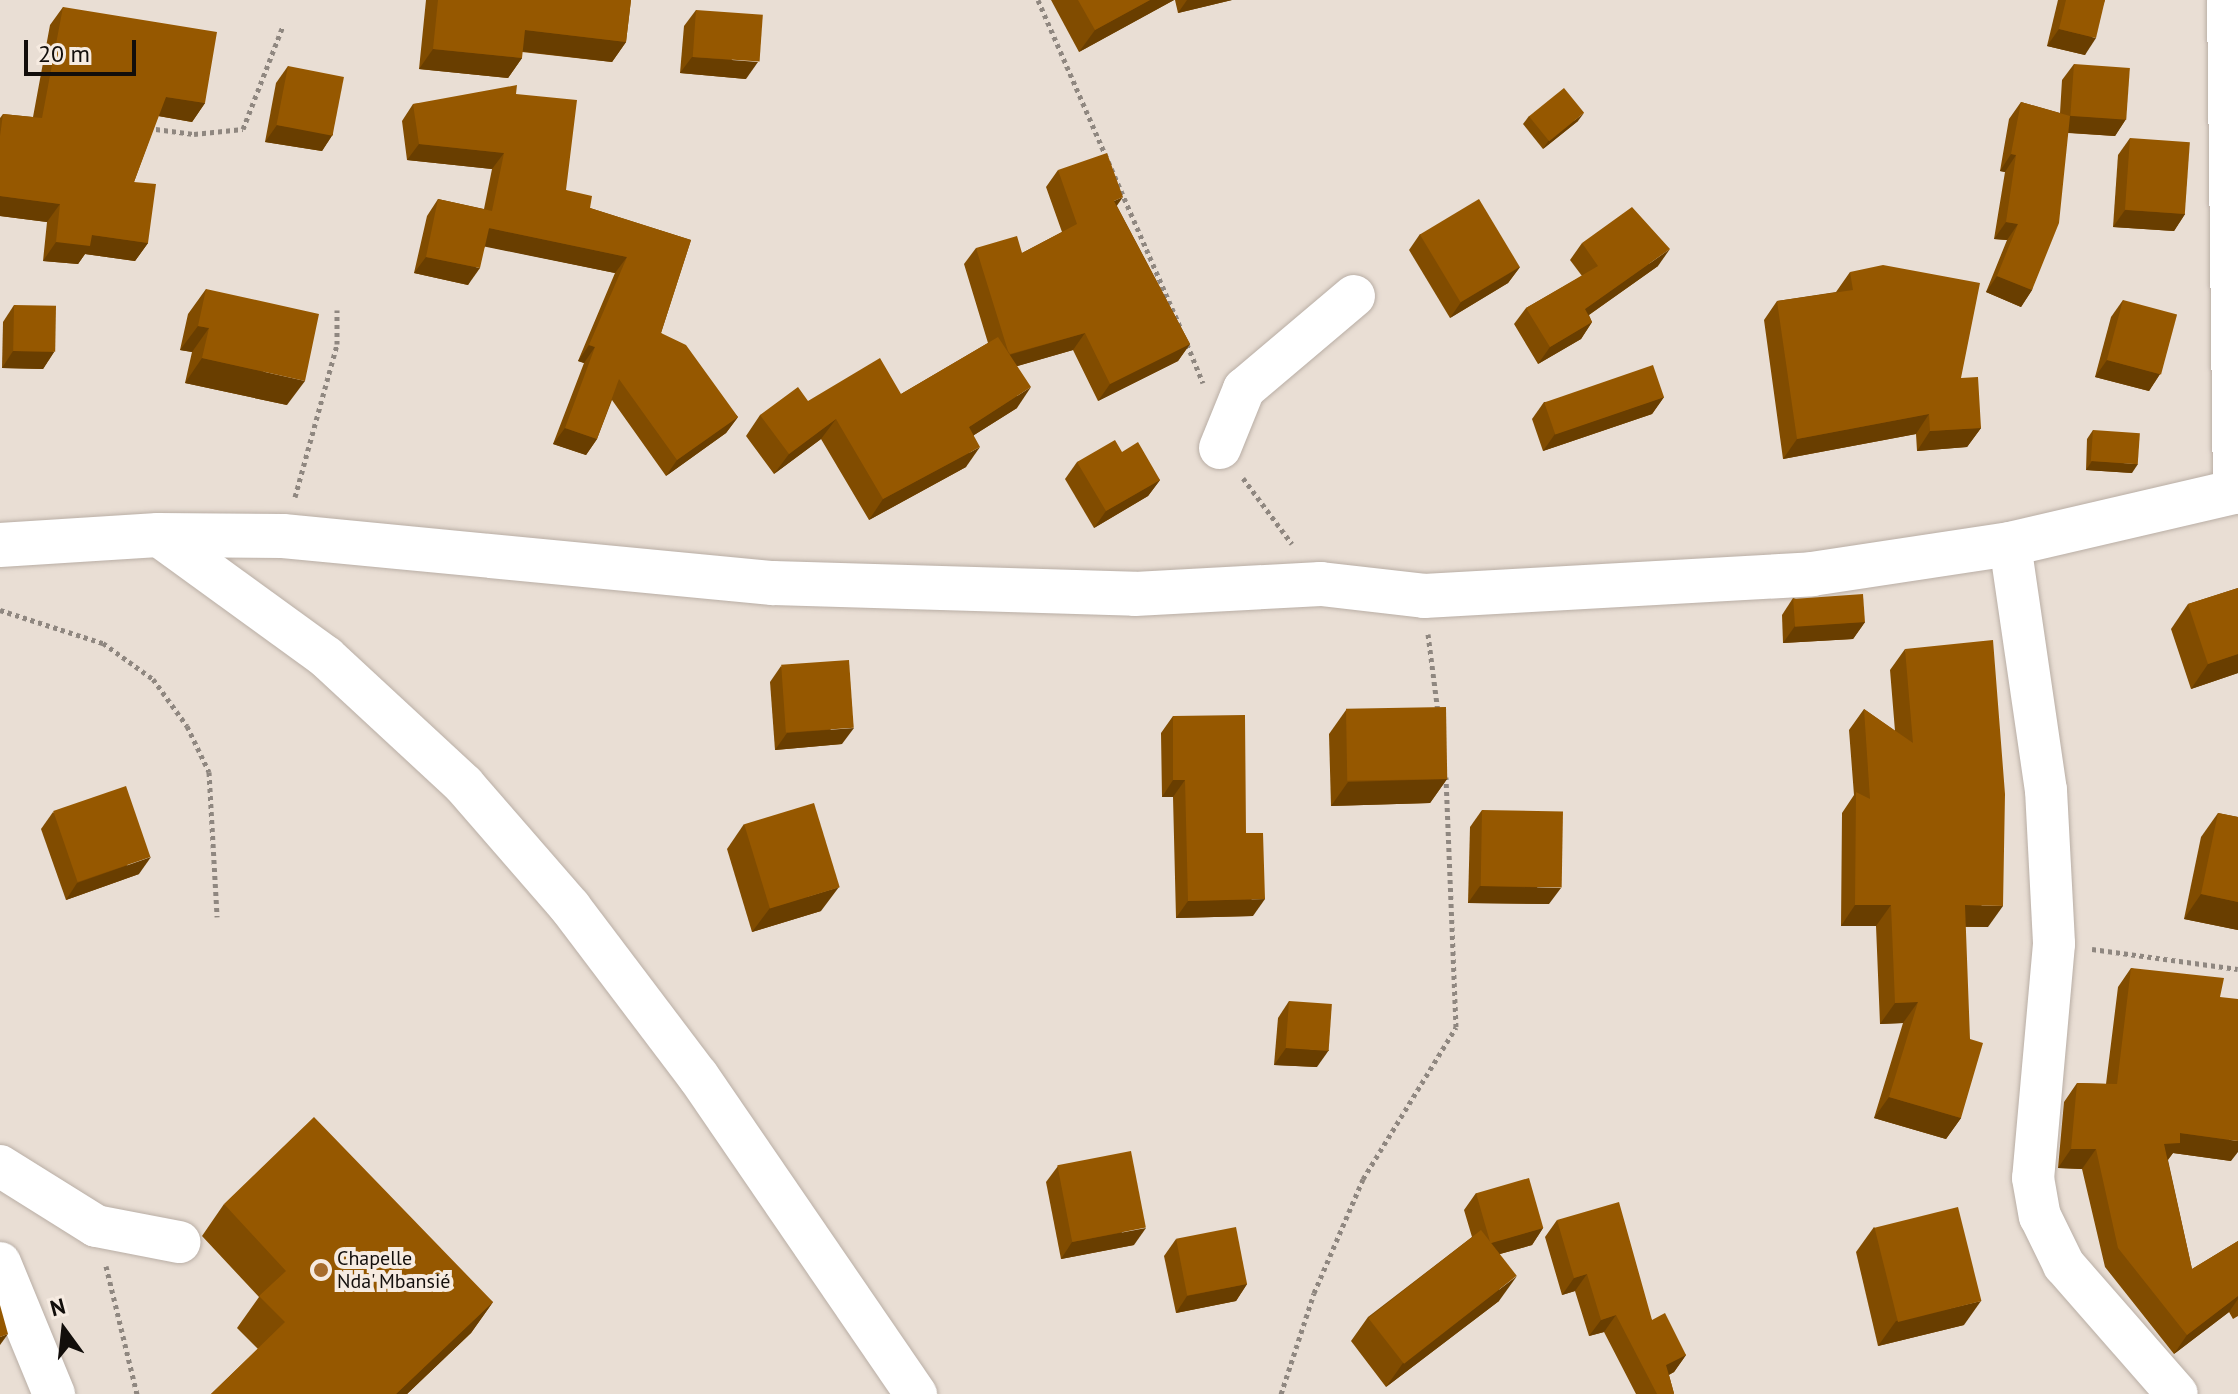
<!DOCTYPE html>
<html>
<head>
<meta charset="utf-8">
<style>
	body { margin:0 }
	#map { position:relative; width:2238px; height:1394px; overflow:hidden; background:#e9ded4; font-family:"PT Sans",sans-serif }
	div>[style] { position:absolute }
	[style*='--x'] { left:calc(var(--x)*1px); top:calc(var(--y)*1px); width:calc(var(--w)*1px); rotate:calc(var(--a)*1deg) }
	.path>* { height:5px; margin-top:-2.5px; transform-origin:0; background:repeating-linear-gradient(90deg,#8f8780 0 4px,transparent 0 8px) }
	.roads { filter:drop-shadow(0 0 2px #b9aea5) drop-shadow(0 0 2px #b9aea5) }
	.minor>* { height:42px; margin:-21px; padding:0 21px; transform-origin:21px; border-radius:21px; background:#fff }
	.tertiary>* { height:44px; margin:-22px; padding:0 22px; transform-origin:22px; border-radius:22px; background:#fff }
	.secondary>* { height:44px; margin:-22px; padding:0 22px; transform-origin:22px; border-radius:22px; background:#fff }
	.wall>* { inset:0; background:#814c00 }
	.shaded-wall>* { inset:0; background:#693e00 }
	.building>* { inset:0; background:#965800; transform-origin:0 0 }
	.dots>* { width:22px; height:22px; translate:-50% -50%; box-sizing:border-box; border:4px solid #f6ebe1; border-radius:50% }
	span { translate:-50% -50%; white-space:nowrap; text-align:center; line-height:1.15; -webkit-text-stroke:8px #f6ebe1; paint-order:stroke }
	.poi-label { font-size:20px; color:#120e0b }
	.left { translate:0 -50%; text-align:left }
	.north { position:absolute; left:24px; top:1290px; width:80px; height:80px; -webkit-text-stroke:6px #f6ebe1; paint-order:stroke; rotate:345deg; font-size:22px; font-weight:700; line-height:32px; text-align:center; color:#120e0b }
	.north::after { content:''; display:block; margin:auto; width:28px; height:36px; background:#120e0b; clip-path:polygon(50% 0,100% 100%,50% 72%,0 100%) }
	.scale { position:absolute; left:24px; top:40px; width:112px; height:36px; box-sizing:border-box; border:4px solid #120e0b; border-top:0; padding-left:10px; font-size:24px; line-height:28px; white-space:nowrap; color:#120e0b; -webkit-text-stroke:6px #f6ebe1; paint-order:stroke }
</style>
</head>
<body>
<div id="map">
	<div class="path">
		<div style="--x:1038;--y:0;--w:357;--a:66.5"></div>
		<div style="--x:148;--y:128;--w:46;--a:7.4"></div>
		<div style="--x:194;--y:134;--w:49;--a:-5.8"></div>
		<div style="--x:243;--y:129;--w:110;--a:-68.8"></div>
		<div style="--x:1187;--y:344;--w:42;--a:67.7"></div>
		<div style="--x:1243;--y:478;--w:82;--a:53.4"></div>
		<div style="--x:295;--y:497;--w:159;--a:-74.6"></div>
		<div style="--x:337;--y:344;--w:34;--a:-90"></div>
		<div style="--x:0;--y:610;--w:108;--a:17.8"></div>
		<div style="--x:103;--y:643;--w:62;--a:35.8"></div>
		<div style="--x:153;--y:679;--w:58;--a:54.1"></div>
		<div style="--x:187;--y:726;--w:51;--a:64.4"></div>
		<div style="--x:209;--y:772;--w:145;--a:86.8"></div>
		<div style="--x:1428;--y:634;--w:79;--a:82.7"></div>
		<div style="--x:2092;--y:949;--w:147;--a:7.8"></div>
		<div style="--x:106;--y:1266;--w:132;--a:76.4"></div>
		<div style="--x:1281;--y:1394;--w:106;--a:-71.9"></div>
		<div style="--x:1314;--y:1293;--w:124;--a:-66.7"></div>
		<div style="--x:1363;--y:1179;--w:178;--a:-58.5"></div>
		<div style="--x:1456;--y:1027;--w:250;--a:-92.3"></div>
	</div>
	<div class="roads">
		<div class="minor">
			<div style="--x:1220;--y:448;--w:64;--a:-67.9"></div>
			<div style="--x:1244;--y:389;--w:144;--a:-40.2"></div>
			<div style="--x:158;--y:535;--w:208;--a:36"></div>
			<div style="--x:326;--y:657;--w:188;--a:42.8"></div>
			<div style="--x:464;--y:785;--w:162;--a:49"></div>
			<div style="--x:570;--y:907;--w:212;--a:52.9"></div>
			<div style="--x:698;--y:1076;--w:386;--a:55.6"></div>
			<div style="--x:2010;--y:544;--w:249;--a:81.7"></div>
			<div style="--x:2046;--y:790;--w:154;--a:87"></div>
			<div style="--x:2054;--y:944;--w:235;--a:95.1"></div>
			<div style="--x:2033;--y:1178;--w:39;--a:80"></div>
			<div style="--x:2040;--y:1216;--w:55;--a:63.9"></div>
			<div style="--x:2064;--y:1265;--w:171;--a:48.8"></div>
			<div style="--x:0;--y:1166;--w:113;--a:32"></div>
			<div style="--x:96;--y:1226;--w:85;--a:10.9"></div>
			<div style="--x:0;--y:1263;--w:142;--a:67.6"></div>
		</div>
		<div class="tertiary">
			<div style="--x:2229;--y:0;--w:492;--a:89.3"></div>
		</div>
		<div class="secondary">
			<div style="--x:0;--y:545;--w:158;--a:-3.6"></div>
			<div style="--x:158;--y:535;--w:125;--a:0.5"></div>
			<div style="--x:283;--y:536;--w:492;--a:5.5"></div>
			<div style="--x:773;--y:583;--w:362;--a:1.7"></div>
			<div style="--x:1135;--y:594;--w:186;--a:-3.1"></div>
			<div style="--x:1321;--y:584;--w:104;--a:6.6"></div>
			<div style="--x:1424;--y:596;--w:389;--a:-3.2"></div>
			<div style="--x:1812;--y:574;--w:200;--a:-8.6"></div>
			<div style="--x:2010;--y:544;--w:234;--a:-13.1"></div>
		</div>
	</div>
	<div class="wall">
		<div style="clip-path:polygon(426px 0,631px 0,626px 42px,612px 62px,522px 52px,522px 58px,508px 78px,419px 69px)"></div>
		<div style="clip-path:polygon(1051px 0,1174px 0,1079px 52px)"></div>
		<div style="clip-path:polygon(1175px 0,1232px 0,1178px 13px)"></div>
		<div style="clip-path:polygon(2058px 0,2105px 0,2085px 55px,2047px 46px)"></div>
		<div style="clip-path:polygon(63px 7px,205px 103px,192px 122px,158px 116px,134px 182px,148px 243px,135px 261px,85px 254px,78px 264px,43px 261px,47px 222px,0 216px,0 118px,3px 114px,33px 117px,50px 25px)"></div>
		<div style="clip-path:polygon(696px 10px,746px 79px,680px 73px,684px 26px)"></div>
		<div style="clip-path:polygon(2074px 64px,2126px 119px,2115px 136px,2068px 133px,2032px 290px,2021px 307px,1986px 292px,2007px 240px,1994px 239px,2005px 172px,2000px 171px,2009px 119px,2021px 102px,2060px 113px,2062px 80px)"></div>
		<div style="clip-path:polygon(288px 66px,333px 134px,322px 151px,265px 142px,276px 83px)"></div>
		<div style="clip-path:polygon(516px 94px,566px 190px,590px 208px,691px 240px,661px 333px,738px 417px,726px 433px,666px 476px,612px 400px,597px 439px,586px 455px,553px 444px,584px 363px,578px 361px,615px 273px,485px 246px,468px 285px,414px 273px,427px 216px,438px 199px,484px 209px,492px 169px,407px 160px,402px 121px,413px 104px)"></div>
		<div style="clip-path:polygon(1529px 116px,1578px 121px,1543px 149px,1523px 124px)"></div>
		<div style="clip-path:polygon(2130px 138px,2185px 214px,2174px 231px,2113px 227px,2118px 155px)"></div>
		<div style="clip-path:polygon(1058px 170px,1117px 206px,1190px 344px,1178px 361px,1098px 401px,1073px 350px,1017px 366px,1017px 408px,974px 435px,966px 467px,869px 520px,821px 439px,774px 474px,746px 436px,760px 415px,808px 401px,901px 394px,988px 343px,964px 264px,976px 248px,1022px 253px,1062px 232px,1046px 187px)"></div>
		<div style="clip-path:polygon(1420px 234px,1520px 267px,1508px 283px,1450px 318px,1409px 250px)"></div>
		<div style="clip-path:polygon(1582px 243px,1658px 266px,1589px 315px,1592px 322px,1581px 339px,1538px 364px,1514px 324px,1526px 308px,1582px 276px,1570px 260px)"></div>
		<div style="clip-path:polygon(1850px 272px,1961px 378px,1981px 428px,1967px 447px,1917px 451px,1916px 434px,1783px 459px,1764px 320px,1777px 301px,1836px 292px)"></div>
		<div style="clip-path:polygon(206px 289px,287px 405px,185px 383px,192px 352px,180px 350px,188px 314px)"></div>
		<div style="clip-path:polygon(2123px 300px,2160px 374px,2149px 391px,2095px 377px,2111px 317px)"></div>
		<div style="clip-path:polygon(14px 305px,54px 352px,43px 369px,2px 368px,3px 322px)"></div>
		<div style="clip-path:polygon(1664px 397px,1652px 414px,1543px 451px,1532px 419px,1544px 402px)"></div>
		<div style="clip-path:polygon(2093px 430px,2132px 473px,2086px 470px,2087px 439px)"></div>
		<div style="clip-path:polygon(1122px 452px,1160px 480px,1148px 496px,1094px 528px,1065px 479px,1077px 462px)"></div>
		<div style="clip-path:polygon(2238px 588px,2238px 673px,2191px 689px,2171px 629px,2188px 604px)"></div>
		<div style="clip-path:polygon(1793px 598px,1865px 622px,1853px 639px,1783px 643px,1782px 615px)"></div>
		<div style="clip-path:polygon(1905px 649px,1988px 927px,1965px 927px,1961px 1118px,1946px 1139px,1874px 1118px,1903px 1023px,1880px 1024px,1876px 926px,1841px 926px,1842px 813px,1854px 795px,1849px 730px,1864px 709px,1895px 731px,1890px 670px)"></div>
		<div style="clip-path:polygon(781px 666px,842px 744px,775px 750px,770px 682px)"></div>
		<div style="clip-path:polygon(1346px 710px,1447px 779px,1430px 803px,1331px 806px,1329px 734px)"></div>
		<div style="clip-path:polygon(1173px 716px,1246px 833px,1253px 916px,1176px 918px,1173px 797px,1162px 797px,1161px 733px)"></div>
		<div style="clip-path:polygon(1482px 810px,1549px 904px,1468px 903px,1470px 827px)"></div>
		<div style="clip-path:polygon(53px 812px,139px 874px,66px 900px,41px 829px)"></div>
		<div style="clip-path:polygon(2218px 813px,2238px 817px,2238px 930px,2184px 919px,2201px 837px)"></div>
		<div style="clip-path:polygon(744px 824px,821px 911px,752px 932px,727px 849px)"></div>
		<div style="clip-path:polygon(2131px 968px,2220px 997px,2231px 1161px,2173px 1153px,2168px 1160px,2192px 1269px,2238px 1241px,2238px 1316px,2233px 1319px,2229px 1312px,2174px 1354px,2105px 1267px,2082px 1169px,2058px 1168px,2064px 1102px,2077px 1083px,2106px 1084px,2118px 987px)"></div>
		<div style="clip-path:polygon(1289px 1001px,1317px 1067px,1274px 1065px,1278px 1018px)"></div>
		<div style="clip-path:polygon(1058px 1166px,1134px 1245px,1061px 1259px,1046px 1182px)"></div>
		<div style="clip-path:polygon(1476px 1193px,1543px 1228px,1532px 1245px,1500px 1254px,1499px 1301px,1386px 1387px,1351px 1341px,1368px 1317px,1472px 1237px,1464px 1210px)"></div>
		<div style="clip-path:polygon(224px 1204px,493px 1302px,471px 1333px,407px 1394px,211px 1394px,258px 1349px,237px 1328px,259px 1297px,202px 1236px)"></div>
		<div style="clip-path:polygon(1557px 1220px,1652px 1320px,1686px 1355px,1674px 1372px,1669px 1375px,1674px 1394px,1636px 1394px,1604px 1332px,1589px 1336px,1575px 1291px,1562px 1295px,1545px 1237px)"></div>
		<div style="clip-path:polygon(1874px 1227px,1964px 1325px,1878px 1346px,1856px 1252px)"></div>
		<div style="clip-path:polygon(1176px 1239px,1247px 1284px,1236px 1301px,1176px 1313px,1164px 1256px)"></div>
	</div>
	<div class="shaded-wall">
		<div style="clip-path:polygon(1150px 0,1174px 0,1079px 52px,1095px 30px)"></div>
		<div style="clip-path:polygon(1187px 0,1232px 0,1178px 13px)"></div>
		<div style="clip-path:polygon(2059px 29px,2096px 38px,2085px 55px,2047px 46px)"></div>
		<div style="clip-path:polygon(525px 30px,626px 42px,612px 62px,511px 50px)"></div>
		<div style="clip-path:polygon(433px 49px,522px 58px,508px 78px,419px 69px)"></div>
		<div style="clip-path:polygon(692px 57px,758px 62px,746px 79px,680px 73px)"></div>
		<div style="clip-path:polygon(166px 97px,205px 103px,192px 122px,153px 115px)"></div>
		<div style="clip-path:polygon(1584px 113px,1578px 121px,1543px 149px,1549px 140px)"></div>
		<div style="clip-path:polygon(2070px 116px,2126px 119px,2115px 136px,2058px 132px)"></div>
		<div style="clip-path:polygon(277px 125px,333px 134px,322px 151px,265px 142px)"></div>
		<div style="clip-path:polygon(419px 144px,504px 153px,492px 169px,407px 160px)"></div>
		<div style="clip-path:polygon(2011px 154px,2016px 155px,2005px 172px,2000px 171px)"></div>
		<div style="clip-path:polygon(0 196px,60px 204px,47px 222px,0 216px)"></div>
		<div style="clip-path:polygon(1123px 197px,1111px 214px,1114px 201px)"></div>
		<div style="clip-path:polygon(2125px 210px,2185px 214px,2174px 231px,2113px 227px)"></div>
		<div style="clip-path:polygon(2006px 222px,2018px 224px,2007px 240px,1994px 239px)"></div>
		<div style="clip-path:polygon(489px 228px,627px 257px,615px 273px,477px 245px)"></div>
		<div style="clip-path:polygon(92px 235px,148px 243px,135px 261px,85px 254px,78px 264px,43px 261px,56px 242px)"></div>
		<div style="clip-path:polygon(1670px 249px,1658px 266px,1573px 326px,1585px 309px)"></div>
		<div style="clip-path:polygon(426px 257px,480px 268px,468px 285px,414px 273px)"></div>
		<div style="clip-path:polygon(1520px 267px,1508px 283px,1450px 318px,1461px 302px)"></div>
		<div style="clip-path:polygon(1997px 276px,2032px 290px,2021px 307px,1986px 292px)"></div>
		<div style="clip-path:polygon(1592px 322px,1581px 339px,1538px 364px,1550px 347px)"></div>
		<div style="clip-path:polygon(198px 326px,209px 328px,192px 352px,180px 350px)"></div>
		<div style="clip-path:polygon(1085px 333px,1073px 350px,997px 372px,1009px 355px)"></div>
		<div style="clip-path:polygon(1190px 344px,1178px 361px,1098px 401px,1110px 384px)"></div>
		<div style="clip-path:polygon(589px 345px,595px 347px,584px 363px,578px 361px)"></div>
		<div style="clip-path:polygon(13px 351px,54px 352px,43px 369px,2px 368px)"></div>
		<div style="clip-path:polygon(202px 358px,305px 381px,287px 405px,185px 383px)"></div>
		<div style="clip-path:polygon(2107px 360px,2160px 374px,2149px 391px,2095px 377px)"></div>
		<div style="clip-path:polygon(1031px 387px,1017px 408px,955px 447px,969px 427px)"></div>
		<div style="clip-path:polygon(1664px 397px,1652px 414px,1543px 451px,1555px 434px)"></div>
		<div style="clip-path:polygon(1929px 414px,1916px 434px,1783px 459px,1797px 439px)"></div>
		<div style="clip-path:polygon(738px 417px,726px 433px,666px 476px,677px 460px)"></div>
		<div style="clip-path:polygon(836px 419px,821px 439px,774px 474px,789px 454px)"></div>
		<div style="clip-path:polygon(565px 428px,597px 439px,586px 455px,553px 444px)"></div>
		<div style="clip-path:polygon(1981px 428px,1967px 447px,1917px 451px,1930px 431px)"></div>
		<div style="clip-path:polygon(980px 447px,966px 467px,869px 520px,883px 499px)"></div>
		<div style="clip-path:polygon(2092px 461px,2138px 464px,2132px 473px,2086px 470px)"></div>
		<div style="clip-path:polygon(1160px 480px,1148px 496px,1094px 528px,1106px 511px)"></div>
		<div style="clip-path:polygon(1865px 622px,1853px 639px,1783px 643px,1795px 626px)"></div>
		<div style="clip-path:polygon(2238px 654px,2238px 673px,2191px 689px,2208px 664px)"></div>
		<div style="clip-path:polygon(854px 728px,842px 744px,775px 750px,787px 733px)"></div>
		<div style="clip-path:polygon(1447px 779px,1430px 803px,1331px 806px,1348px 782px)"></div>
		<div style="clip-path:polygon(1173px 780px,1185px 780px,1173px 797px,1162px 797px)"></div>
		<div style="clip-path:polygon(151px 857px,139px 874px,66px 900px,77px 883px)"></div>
		<div style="clip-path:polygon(1480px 886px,1561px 888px,1549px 904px,1468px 903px)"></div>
		<div style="clip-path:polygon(839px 887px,821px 911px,752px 932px,770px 908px)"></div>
		<div style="clip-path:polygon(2201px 894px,2238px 902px,2238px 930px,2184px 919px)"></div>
		<div style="clip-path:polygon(1265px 899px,1253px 916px,1176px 918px,1188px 901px)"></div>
		<div style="clip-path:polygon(1855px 905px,1891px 905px,1876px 926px,1841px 926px)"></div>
		<div style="clip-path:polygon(1965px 905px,2003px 906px,1988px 927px,1950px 926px)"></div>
		<div style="clip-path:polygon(1918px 1002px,1903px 1023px,1880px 1024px,1895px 1003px)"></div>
		<div style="clip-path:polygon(1286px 1048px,1329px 1050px,1317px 1067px,1274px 1065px)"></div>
		<div style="clip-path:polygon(1889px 1097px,1961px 1118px,1946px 1139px,1874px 1118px)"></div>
		<div style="clip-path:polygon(2180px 1133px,2238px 1141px,2238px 1152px,2231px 1161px,2173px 1153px,2166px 1162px,2164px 1144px)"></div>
		<div style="clip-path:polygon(2071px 1149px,2096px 1149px,2082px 1169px,2058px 1168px)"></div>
		<div style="clip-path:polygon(1146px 1228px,1134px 1245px,1061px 1259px,1072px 1242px)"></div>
		<div style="clip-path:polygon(1543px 1228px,1532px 1245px,1478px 1260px,1490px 1243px)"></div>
		<div style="clip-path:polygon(1587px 1274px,1575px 1291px,1562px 1295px,1574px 1278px)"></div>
		<div style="clip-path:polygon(1517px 1276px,1499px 1301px,1386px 1387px,1403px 1363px)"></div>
		<div style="clip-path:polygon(1247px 1284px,1236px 1301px,1176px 1313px,1187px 1296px)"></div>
		<div style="clip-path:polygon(2238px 1296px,2238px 1299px,2229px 1312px,2174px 1354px,2187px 1335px)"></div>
		<div style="clip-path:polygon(1981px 1301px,1964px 1325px,1878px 1346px,1896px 1321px)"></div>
		<div style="clip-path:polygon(493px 1302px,471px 1333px,407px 1394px,396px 1394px)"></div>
		<div style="clip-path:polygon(1616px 1315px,1604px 1332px,1589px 1336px,1601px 1320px)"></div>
		<div style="clip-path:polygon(8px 1334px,0 1345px,0 1337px)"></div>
		<div style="clip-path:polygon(1686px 1355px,1674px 1372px,1654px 1382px,1666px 1365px)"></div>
	</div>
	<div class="building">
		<div style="clip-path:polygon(438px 0,631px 0,626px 42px,525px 30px,522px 58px,433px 49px)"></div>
		<div style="clip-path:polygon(1078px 0,1150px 0,1095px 30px)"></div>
		<div style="clip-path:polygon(2066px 0,2105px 0,2096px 38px,2059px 29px)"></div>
		<div style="clip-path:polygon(63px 7px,217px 32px,205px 103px,166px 97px,134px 182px,156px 184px,148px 243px,92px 235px,90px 246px,56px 242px,60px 204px,0 196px,0 136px,3px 114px,42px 118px)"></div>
		<div style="left:696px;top:10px;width:67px;height:47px;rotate:4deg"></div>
		<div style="left:2074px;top:64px;width:56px;height:52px;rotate:4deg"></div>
		<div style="left:288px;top:66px;width:57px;height:60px;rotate:11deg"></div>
		<div style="clip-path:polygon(517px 85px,516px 94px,577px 100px,566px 190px,592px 196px,590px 208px,691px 240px,661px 333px,686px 345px,738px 417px,677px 460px,619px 379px,597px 439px,565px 428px,595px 347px,589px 345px,627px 257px,489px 228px,490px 224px,480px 268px,426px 257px,438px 199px,492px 211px,504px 153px,419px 144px,413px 104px)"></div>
		<div style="left:1564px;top:88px;width:32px;height:45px;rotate:51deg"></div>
		<div style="clip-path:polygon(2021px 102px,2070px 116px,2059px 223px,2032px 290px,1997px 276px,2018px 224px,2006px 222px,2016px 155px,2011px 154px)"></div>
		<div style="left:2130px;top:138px;width:60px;height:72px;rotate:4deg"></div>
		<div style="clip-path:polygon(1107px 153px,1123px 197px,1114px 201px,1190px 344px,1110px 384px,1085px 333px,1010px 354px,1008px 351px,976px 248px,1017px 236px,1022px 253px,1077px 224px,1058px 170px)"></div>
		<div style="left:1479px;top:199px;width:79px;height:69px;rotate:59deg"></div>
		<div style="clip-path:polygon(1632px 207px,1670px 249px,1585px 309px,1592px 322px,1550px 347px,1526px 308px,1598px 266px,1582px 243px)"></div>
		<div style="clip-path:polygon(1883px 265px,1980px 283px,1961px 378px,1978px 377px,1981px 428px,1930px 431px,1929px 414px,1797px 439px,1777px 301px,1853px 290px,1850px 272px)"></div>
		<div style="clip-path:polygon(206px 289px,319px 314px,305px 381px,202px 358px,209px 328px,198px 326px)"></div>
		<div style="left:2123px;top:300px;width:56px;height:62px;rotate:15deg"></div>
		<div style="left:14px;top:305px;width:42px;height:46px;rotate:1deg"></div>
		<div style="clip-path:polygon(998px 337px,1031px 387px,969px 427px,980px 447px,883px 499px,836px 419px,789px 454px,760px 415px,798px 387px,808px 401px,880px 358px,901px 394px)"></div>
		<div style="left:1653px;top:365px;width:34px;height:115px;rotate:71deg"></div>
		<div style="left:2093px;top:430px;width:47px;height:31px;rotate:4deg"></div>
		<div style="clip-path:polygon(1115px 440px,1122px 452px,1138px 442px,1160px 480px,1106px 511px,1077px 462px)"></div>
		<div style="clip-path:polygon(2238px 588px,2238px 654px,2208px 664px,2188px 604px)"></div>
		<div style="left:1863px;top:594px;width:28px;height:70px;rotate:86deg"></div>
		<div style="clip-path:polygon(1993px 640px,2005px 794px,2003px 906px,1965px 905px,1970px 1039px,1983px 1043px,1961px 1118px,1889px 1097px,1918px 1002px,1895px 1003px,1891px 905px,1855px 905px,1856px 792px,1870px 799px,1864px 709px,1913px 743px,1905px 649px)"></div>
		<div style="left:849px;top:660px;width:68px;height:68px;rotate:86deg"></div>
		<div style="left:1446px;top:707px;width:72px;height:100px;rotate:89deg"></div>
		<div style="clip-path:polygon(1245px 715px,1246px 833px,1263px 833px,1265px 899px,1188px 901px,1185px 780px,1173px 780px,1173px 716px)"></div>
		<div style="left:126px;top:786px;width:75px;height:77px;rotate:71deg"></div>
		<div style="left:814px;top:803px;width:88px;height:73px;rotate:73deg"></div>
		<div style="left:1482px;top:810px;width:81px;height:76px;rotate:1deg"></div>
		<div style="clip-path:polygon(2218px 813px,2238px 817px,2238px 902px,2201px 894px)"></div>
		<div style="clip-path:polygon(2131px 968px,2224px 978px,2220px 997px,2238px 999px,2238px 1141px,2180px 1133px,2180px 1143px,2164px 1144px,2192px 1269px,2238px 1241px,2238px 1296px,2187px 1335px,2118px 1248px,2096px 1149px,2071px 1149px,2077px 1083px,2117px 1084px)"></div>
		<div style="left:1289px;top:1001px;width:43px;height:47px;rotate:4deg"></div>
		<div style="clip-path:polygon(314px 1117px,493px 1302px,396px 1394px,211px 1394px,285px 1322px,259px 1296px,286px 1271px,224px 1204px)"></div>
		<div style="left:1131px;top:1151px;width:78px;height:75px;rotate:79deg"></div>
		<div style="left:1529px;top:1178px;width:52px;height:55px;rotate:74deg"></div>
		<div style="clip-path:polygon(1619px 1202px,1652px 1320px,1665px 1313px,1686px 1355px,1666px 1365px,1674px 1393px,1673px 1394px,1657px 1394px,1616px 1315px,1601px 1320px,1587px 1274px,1574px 1278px,1557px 1220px)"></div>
		<div style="left:1958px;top:1207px;width:97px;height:86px;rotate:76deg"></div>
		<div style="left:1236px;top:1227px;width:58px;height:61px;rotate:79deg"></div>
		<div style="left:1481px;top:1230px;width:58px;height:143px;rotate:52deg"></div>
		<div style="clip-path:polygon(0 1305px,8px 1334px,0 1337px)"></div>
	</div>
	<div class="dots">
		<div style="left:321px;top:1270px;background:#a66c2c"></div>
	</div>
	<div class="poi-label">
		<span class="left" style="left:337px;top:1270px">Chapelle<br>Nda' Mbansié</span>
	</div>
	<div class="north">N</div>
	<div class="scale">20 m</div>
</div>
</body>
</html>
